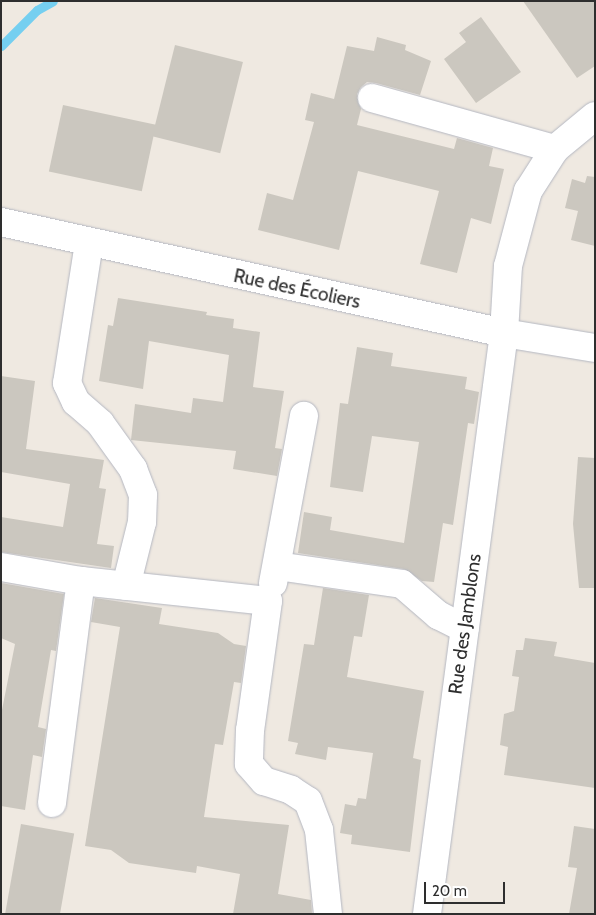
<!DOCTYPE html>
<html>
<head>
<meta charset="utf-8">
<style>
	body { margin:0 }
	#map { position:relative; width:596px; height:915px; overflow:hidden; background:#efe9e1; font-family:Cabin,sans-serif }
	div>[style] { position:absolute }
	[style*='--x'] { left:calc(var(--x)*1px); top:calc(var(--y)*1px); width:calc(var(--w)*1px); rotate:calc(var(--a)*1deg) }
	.stream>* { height:9px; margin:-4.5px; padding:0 4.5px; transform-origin:4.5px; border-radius:4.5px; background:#75cff0 }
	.building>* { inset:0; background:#cbc7bf; transform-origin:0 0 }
	.roads { filter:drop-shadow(0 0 1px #b4b7c1) drop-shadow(0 0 1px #b4b7c1) }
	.minor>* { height:28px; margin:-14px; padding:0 14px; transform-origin:14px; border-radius:14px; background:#fff }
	span { translate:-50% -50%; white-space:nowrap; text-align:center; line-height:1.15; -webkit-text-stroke:4px #fff; paint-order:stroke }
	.street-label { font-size:19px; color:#2e2e2e }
	.frame { position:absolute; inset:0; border:2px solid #2e2e2e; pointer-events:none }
	.scale { position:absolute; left:424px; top:882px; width:81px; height:22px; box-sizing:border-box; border:2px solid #2e2e2e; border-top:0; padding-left:6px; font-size:15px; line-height:18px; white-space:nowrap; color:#2e2e2e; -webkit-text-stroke:4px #fff; paint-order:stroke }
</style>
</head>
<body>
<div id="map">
	<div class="stream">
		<div style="--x:1;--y:46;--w:51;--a:-45"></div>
		<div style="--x:37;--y:10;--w:18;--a:-29"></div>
	</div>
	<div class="building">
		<div style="clip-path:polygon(523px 1px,595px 1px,595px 66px,577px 78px)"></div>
		<div style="clip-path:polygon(481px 17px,521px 72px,476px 103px,444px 59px,466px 42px,459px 33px)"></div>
		<div style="clip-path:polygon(377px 37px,406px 45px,405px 50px,431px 61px,420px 95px,376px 83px,367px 82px,361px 87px,357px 94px,361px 109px,357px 125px,454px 149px,457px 138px,493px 148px,489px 166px,504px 169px,491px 224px,471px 218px,457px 273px,420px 264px,439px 191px,358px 171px,339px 250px,258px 230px,267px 193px,293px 200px,314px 122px,305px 120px,311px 93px,334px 99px,347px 46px,374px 51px)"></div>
		<div style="left:175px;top:45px;width:70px;height:94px;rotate:14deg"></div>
		<div style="left:63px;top:105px;width:95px;height:68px;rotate:12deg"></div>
		<div style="clip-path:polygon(587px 176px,595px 177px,595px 246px,571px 240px,578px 211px,565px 208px,572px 179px,585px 183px)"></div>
		<div style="clip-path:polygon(118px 298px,207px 312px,206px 315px,234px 319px,233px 328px,260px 332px,253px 387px,284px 391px,275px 448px,282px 449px,277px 476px,233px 469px,236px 451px,131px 440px,135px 404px,191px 413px,193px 398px,223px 402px,229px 355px,149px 341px,143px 389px,99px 381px,108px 325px,113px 326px)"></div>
		<div style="clip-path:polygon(357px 347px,393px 353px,391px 366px,467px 377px,465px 389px,479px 392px,474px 424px,468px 423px,453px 525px,443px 523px,434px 582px,422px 581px,404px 569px,298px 553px,304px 512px,332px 517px,330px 530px,404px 543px,419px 442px,372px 436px,363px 492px,330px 487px,340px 403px,348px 404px)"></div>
		<div style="clip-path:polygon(1px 376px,35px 381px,26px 449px,104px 460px,99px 488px,106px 489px,97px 544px,114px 546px,111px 568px,1px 552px,1px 517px,63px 527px,70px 484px,1px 472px)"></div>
		<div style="clip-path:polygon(578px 457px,595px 458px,595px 588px,579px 588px,573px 524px)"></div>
		<div style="clip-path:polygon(1px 583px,64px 594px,56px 651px,51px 650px,38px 727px,46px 729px,42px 757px,33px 755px,25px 810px,1px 806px,1px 715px,15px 644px,1px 638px)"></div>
		<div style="clip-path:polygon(323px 588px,369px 595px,362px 637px,354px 636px,347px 677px,424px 691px,413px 758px,421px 760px,410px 852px,351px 844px,352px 835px,340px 833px,345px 804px,356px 806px,358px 798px,366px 799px,373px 753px,328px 747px,326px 760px,295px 754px,298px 743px,288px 741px,304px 644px,314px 645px)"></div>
		<div style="clip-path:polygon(95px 598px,162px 608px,159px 624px,218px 633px,234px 644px,246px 646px,241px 683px,234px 682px,223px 745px,215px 744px,204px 817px,289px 825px,278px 894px,311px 900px,312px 914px,233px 914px,240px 874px,197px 866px,196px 873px,129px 863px,111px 850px,85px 846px,120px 627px,91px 622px)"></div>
		<div style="clip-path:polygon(525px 638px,557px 642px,554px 656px,595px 663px,595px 788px,504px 775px,508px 747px,500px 745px,504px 714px,514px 711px,519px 677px,512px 676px,516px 650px,523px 650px)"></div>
		<div style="left:21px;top:824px;width:54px;height:91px;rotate:10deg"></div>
		<div style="clip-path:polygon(574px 826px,595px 829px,595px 914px,569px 914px,577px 868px,568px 867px)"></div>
	</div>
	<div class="roads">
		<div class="minor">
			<div style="--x:372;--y:98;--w:190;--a:15.6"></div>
			<div style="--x:1;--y:222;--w:515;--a:12.44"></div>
			<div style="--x:504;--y:333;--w:92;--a:9.4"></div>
			<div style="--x:89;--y:243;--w:142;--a:98.9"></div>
			<div style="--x:67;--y:383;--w:21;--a:65"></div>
			<div style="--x:76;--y:402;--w:32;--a:41"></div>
			<div style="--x:100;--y:423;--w:57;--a:54.3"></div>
			<div style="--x:133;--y:469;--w:28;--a:69"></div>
			<div style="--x:143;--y:495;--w:27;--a:92"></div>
			<div style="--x:142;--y:522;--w:66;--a:104"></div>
			<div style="--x:277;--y:566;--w:126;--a:8.2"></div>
			<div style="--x:402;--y:584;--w:48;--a:40.7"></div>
			<div style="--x:438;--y:615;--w:30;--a:27"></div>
			<div style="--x:1;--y:567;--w:81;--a:9.9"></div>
			<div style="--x:81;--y:581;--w:188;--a:6.1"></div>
			<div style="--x:268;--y:601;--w:130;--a:97.9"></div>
			<div style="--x:250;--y:730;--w:34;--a:92"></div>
			<div style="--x:249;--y:764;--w:23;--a:49"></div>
			<div style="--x:264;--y:781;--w:28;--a:18"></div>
			<div style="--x:291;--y:790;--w:20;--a:33"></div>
			<div style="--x:308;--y:801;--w:31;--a:69"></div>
			<div style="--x:319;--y:830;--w:84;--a:83.9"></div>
			<div style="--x:273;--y:583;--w:170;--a:-79.5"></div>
			<div style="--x:52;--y:803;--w:224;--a:-82.6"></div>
			<div style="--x:427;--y:914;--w:586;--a:-82.45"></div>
			<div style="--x:504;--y:333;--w:67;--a:-86.6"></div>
			<div style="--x:508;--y:266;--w:78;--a:-75.1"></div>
			<div style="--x:528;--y:191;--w:50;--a:-57.3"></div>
			<div style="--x:555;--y:149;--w:52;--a:-39.5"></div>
		</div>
	</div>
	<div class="street-label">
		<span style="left:297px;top:289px;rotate:12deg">Rue des Écoliers</span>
		<span style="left:465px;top:624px;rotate:-82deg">Rue des Jamblons</span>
	</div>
	<div class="frame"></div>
	<div class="scale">20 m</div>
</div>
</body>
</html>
